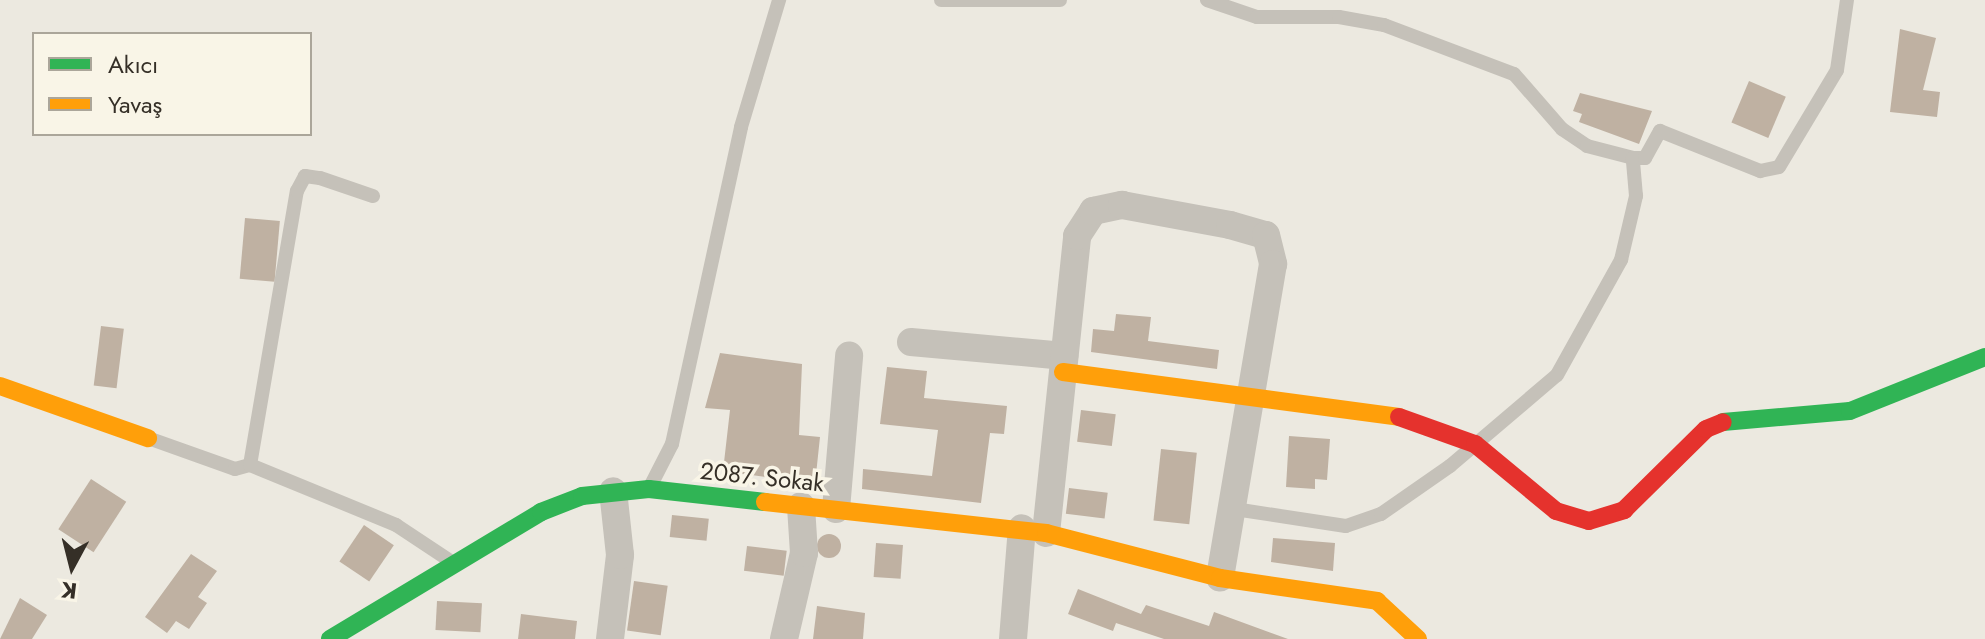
<!DOCTYPE html>
<html>
<head>
<meta charset="utf-8">
<style>
	body { margin:0 }
	#map { position:relative; width:1985px; height:639px; overflow:hidden; background:#ece9e0; font-family:Jost,sans-serif }
	div>[style] { position:absolute }
	[style*='--x'] { left:calc(var(--x)*1px); top:calc(var(--y)*1px); width:calc(var(--w)*1px); rotate:calc(var(--a)*1deg) }
	.building>* { inset:0; background:#bfb1a2; transform-origin:0 0 }
	.round { border-radius:50% }
	.lane>* { height:14px; margin:-7px; padding:0 7px; transform-origin:7px; border-radius:7px; background:#c5c1b9 }
	.street>* { height:28px; margin:-14px; padding:0 14px; transform-origin:14px; border-radius:14px; background:#c5c1b9 }
	.fast>* { height:18px; margin:-9px; padding:0 9px; transform-origin:9px; border-radius:9px; background:#30b455 }
	.slow>* { height:18px; margin:-9px; padding:0 9px; transform-origin:9px; border-radius:9px; background:#ff9f0a }
	.jam>* { height:18px; margin:-9px; padding:0 9px; transform-origin:9px; border-radius:9px; background:#e5322d }
	span { translate:-50% -50%; white-space:nowrap; text-align:center; line-height:1.15; -webkit-text-stroke:7px #f9f5e7; paint-order:stroke }
	.street-label { font-size:24px; color:#352f27 }
	.legend { position:absolute; left:32px; top:32px; width:280px; height:104px; box-sizing:border-box; background:#f9f5e7; border:2px solid #aba69a; margin:0; padding:10px 14px; list-style:none; font-size:24px; color:#352f27 }
	.legend li { display:flex; align-items:center; gap:16px; height:40px }
	.legend b { width:40px; border:2px solid #aba69a }
	.north { position:absolute; left:32px; top:527px; width:80px; height:80px; -webkit-text-stroke:6px #f9f5e7; paint-order:stroke; rotate:187deg; font-size:22px; font-weight:700; line-height:32px; text-align:center; color:#352f27 }
	.north::after { content:''; display:block; margin:auto; width:28px; height:36px; background:#352f27; clip-path:polygon(50% 0,100% 100%,50% 72%,0 100%) }
</style>
</head>
<body>
<div id="map">
	<div class="building">
		<div style="clip-path:polygon(1900px 29px,1936px 38px,1923px 90px,1940px 92px,1937px 117px,1890px 112px)"></div>
		<div style="left:1749px;top:81px;width:40px;height:45px;rotate:23deg"></div>
		<div style="clip-path:polygon(1580px 93px,1652px 111px,1639px 144px,1579px 122px,1582px 114px,1573px 111px)"></div>
		<div style="left:245px;top:218px;width:35px;height:61px;rotate:5deg"></div>
		<div style="clip-path:polygon(1116px 314px,1151px 317px,1148px 341px,1219px 350px,1217px 369px,1091px 352px,1093px 329px,1114px 331px)"></div>
		<div style="left:101px;top:326px;width:23px;height:60px;rotate:7deg"></div>
		<div style="clip-path:polygon(720px 353px,802px 364px,799px 435px,820px 437px,815px 484px,723px 471px,730px 410px,705px 408px)"></div>
		<div style="clip-path:polygon(887px 367px,927px 371px,924px 398px,1007px 406px,1004px 434px,990px 433px,981px 503px,862px 489px,863px 469px,932px 476px,938px 430px,880px 424px)"></div>
		<div style="left:1081px;top:410px;width:35px;height:32px;rotate:7deg"></div>
		<div style="clip-path:polygon(1289px 436px,1330px 439px,1327px 480px,1315px 479px,1315px 489px,1286px 487px)"></div>
		<div style="left:1161px;top:449px;width:36px;height:72px;rotate:6deg"></div>
		<div style="left:91px;top:479px;width:42px;height:60px;rotate:33deg"></div>
		<div style="left:1069px;top:488px;width:39px;height:26px;rotate:7deg"></div>
		<div style="left:672px;top:515px;width:37px;height:22px;rotate:6deg"></div>
		<div style="left:364px;top:525px;width:36px;height:44px;rotate:34deg"></div>
		<div class="round" style="left:817px;top:534px;width:24px;height:24px"></div>
		<div style="clip-path:polygon(1273px 538px,1335px 543px,1333px 571px,1271px 562px)"></div>
		<div style="left:876px;top:543px;width:27px;height:34px;rotate:4deg"></div>
		<div style="left:747px;top:546px;width:40px;height:25px;rotate:7deg"></div>
		<div style="clip-path:polygon(191px 554px,217px 571px,198px 597px,207px 603px,189px 629px,176px 621px,167px 633px,145px 617px)"></div>
		<div style="left:634px;top:581px;width:34px;height:50px;rotate:8deg"></div>
		<div style="clip-path:polygon(1078px 589px,1141px 614px,1146px 605px,1209px 626px,1214px 612px,1288px 639px,1164px 639px,1116px 623px,1113px 631px,1068px 614px)"></div>
		<div style="clip-path:polygon(20px 598px,47px 615px,32px 639px,0 639px)"></div>
		<div style="left:437px;top:601px;width:45px;height:29px;rotate:3deg"></div>
		<div style="clip-path:polygon(817px 606px,865px 613px,863px 639px,813px 639px)"></div>
		<div style="clip-path:polygon(521px 614px,577px 621px,575px 639px,518px 639px)"></div>
	</div>
	<div class="lane">
		<div style="--x:941;--y:0;--w:119;--a:0"></div>
		<div style="--x:1207;--y:0;--w:53;--a:18.8"></div>
		<div style="--x:1257;--y:17;--w:82;--a:0"></div>
		<div style="--x:1339;--y:17;--w:46;--a:10.1"></div>
		<div style="--x:1384;--y:25;--w:139;--a:20.7"></div>
		<div style="--x:1514;--y:74;--w:73;--a:48.9"></div>
		<div style="--x:1562;--y:129;--w:30;--a:34"></div>
		<div style="--x:1587;--y:146;--w:48;--a:14.6"></div>
		<div style="--x:148;--y:438;--w:92;--a:19.6"></div>
		<div style="--x:235;--y:469;--w:16;--a:-15"></div>
		<div style="--x:250;--y:465;--w:278;--a:-80.3"></div>
		<div style="--x:297;--y:191;--w:17;--a:-62"></div>
		<div style="--x:305;--y:176;--w:15;--a:8"></div>
		<div style="--x:320;--y:178;--w:56;--a:18.8"></div>
		<div style="--x:250;--y:465;--w:158;--a:22.3"></div>
		<div style="--x:396;--y:525;--w:67;--a:33.5"></div>
		<div style="--x:651;--y:485;--w:46;--a:-62.9"></div>
		<div style="--x:672;--y:444;--w:324;--a:-77.7"></div>
		<div style="--x:741;--y:127;--w:133;--a:-73.3"></div>
		<div style="--x:1228;--y:508;--w:119;--a:8.7"></div>
		<div style="--x:1346;--y:526;--w:37;--a:-19"></div>
		<div style="--x:1381;--y:514;--w:84;--a:-34.8"></div>
		<div style="--x:1450;--y:466;--w:140;--a:-40.4"></div>
		<div style="--x:1557;--y:375;--w:132;--a:-60.9"></div>
		<div style="--x:1621;--y:260;--w:66;--a:-76.8"></div>
		<div style="--x:1636;--y:196;--w:38;--a:-95"></div>
		<div style="--x:1633;--y:158;--w:12;--a:0"></div>
		<div style="--x:1645;--y:158;--w:31;--a:-61"></div>
		<div style="--x:1660;--y:131;--w:108;--a:21.8"></div>
		<div style="--x:1760;--y:171;--w:19;--a:-12"></div>
		<div style="--x:1779;--y:167;--w:113;--a:-59.1"></div>
		<div style="--x:1837;--y:70;--w:71;--a:-81.9"></div>
	</div>
	<div class="street">
		<div style="--x:911;--y:342;--w:154;--a:5.2"></div>
		<div style="--x:836;--y:509;--w:154;--a:-85.1"></div>
		<div style="--x:1046;--y:533;--w:299;--a:-84"></div>
		<div style="--x:1077;--y:236;--w:30;--a:-57"></div>
		<div style="--x:1093;--y:211;--w:30;--a:-12"></div>
		<div style="--x:1122;--y:205;--w:110;--a:10.5"></div>
		<div style="--x:1230;--y:225;--w:37;--a:16"></div>
		<div style="--x:1266;--y:235;--w:30;--a:76"></div>
		<div style="--x:1273;--y:264;--w:318;--a:99.6"></div>
		<div style="--x:610;--y:639;--w:85;--a:-83.2"></div>
		<div style="--x:620;--y:555;--w:64;--a:-96.2"></div>
		<div style="--x:784;--y:639;--w:88;--a:-76.9"></div>
		<div style="--x:804;--y:553;--w:47;--a:-93.7"></div>
		<div style="--x:1013;--y:639;--w:111;--a:-85.4"></div>
	</div>
	<div class="fast">
		<div style="--x:1723;--y:422;--w:127;--a:-5"></div>
		<div style="--x:1850;--y:411;--w:145;--a:-21.8"></div>
		<div style="--x:330;--y:639;--w:246;--a:-31"></div>
		<div style="--x:541;--y:512;--w:44;--a:-21.3"></div>
		<div style="--x:582;--y:496;--w:67;--a:-6"></div>
		<div style="--x:649;--y:489;--w:117;--a:6.4"></div>
	</div>
	<div class="slow">
		<div style="--x:1063;--y:372;--w:339;--a:7.6"></div>
		<div style="--x:0;--y:386;--w:157;--a:19.4"></div>
		<div style="--x:765;--y:502;--w:283;--a:6.3"></div>
		<div style="--x:1046;--y:533;--w:180;--a:14.5"></div>
		<div style="--x:1220;--y:578;--w:159;--a:8.3"></div>
		<div style="--x:1377;--y:601;--w:56;--a:42.8"></div>
	</div>
	<div class="jam">
		<div style="--x:1399;--y:417;--w:81;--a:19.6"></div>
		<div style="--x:1475;--y:444;--w:105;--a:39.6"></div>
		<div style="--x:1556;--y:511;--w:34;--a:17"></div>
		<div style="--x:1589;--y:521;--w:37;--a:-17"></div>
		<div style="--x:1624;--y:510;--w:115;--a:-44.6"></div>
		<div style="--x:1706;--y:429;--w:18;--a:-22"></div>
	</div>
	<div class="street-label">
		<span style="left:762px;top:477px;rotate:6deg">2087. Sokak</span>
	</div>
	<ul class="legend">
	<li><b style="height:10px;background:#30b455"></b>Akıcı</li>
	<li><b style="height:10px;background:#ff9f0a"></b>Yavaş</li>
	</ul>
	<div class="north">K</div>
</div>
</body>
</html>
